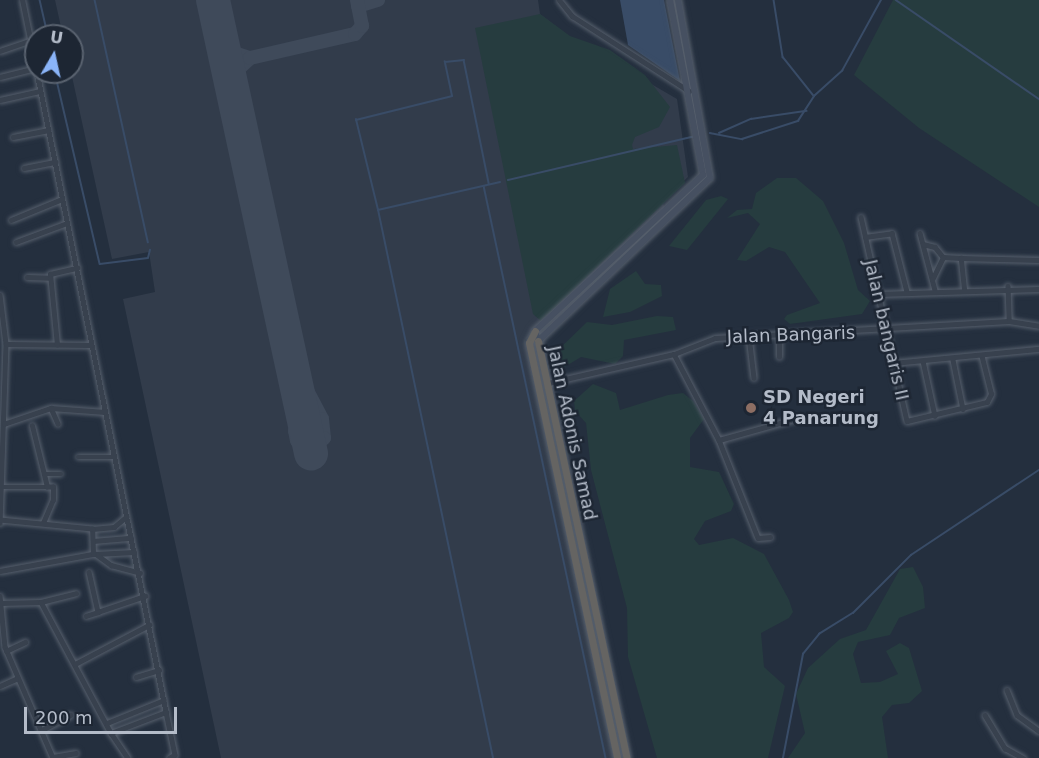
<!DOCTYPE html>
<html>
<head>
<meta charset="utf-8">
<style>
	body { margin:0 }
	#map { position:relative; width:1039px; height:758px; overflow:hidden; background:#242f3e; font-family:"DejaVu Sans",sans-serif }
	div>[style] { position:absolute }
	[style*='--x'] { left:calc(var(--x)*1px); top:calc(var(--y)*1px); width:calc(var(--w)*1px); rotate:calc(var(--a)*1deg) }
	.airport>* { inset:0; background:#323c4b }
	.green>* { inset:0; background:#263c3f }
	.water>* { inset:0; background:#394c67 }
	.stream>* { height:1.5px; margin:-0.75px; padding:0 0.75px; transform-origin:0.75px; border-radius:0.75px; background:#394c67 }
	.taxiway>* { height:14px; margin:-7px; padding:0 7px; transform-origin:7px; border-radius:7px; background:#3f4a5a }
	.runway>* { height:34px; margin:-17px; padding:0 17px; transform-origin:17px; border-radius:17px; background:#3f4a5a }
	.roads { filter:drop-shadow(0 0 2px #565f6c) drop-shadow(0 0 2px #565f6c) }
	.minor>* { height:4.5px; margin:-2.25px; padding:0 2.25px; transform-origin:2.25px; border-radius:2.25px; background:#38414e }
	.tertiary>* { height:5px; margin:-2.5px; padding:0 2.5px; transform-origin:2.5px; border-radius:2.5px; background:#38414e }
	.secondary>* { height:6px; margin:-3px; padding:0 3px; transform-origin:3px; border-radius:3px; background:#465061 }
	.trunk>* { height:7px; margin:-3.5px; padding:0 3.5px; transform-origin:3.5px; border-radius:3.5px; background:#656462 }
	.dots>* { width:16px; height:16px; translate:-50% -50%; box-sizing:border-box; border:3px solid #1d2633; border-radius:50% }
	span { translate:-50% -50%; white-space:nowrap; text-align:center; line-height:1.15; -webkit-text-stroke:5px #1d2633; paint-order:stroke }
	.street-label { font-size:18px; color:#b4bcc9 }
	.poi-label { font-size:18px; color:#b4bcc9; font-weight:700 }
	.left { translate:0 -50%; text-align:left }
	.north { position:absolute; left:24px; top:24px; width:60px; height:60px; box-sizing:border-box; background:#1d2633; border:2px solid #59626f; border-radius:50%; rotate:9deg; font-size:16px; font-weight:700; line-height:24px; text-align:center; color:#b4bcc9 }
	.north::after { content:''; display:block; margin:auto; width:21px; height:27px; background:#8ab4f8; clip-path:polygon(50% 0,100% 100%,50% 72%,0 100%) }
	.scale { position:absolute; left:24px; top:707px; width:153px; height:27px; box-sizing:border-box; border:3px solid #b4bcc9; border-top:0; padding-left:8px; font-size:18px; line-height:21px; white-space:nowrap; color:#b4bcc9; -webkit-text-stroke:4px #1d2633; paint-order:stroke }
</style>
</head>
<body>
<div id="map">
	<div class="airport">
		<div style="clip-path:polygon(55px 0,538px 0,540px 14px,569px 36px,677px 99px,688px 177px,663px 201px,664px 208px,525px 340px,615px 758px,221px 758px,123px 299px,155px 292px,149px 252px,112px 259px,71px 72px,72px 36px,63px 36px)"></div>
	</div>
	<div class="green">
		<div style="clip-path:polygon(893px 0,1039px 0,1039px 207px,919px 128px,854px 75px)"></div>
		<div style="clip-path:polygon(540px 14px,570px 36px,610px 50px,645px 75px,670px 107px,659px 127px,635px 137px,632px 145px,633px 149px,677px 145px,685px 183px,541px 321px,533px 314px,475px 28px)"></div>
		<div style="clip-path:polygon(777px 178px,796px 178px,823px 201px,844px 243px,858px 290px,870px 301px,862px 314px,790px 324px,784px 319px,787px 315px,820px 303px,785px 252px,769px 247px,746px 261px,737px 260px,760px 224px,748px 213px,727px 218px,737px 210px,752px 209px,756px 193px)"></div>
		<div style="clip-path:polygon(721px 196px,728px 199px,687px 250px,669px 246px,706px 200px)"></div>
		<div style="clip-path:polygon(636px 271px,645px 284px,661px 285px,662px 296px,630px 312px,603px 317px,610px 289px)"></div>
		<div style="clip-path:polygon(657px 316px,673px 317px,676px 330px,624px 340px,623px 356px,615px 364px,581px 357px,561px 369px,558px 350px,587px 322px,612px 325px)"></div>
		<div style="clip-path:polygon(593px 384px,616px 393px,620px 410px,668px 395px,683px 393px,693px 401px,704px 419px,690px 438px,690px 467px,719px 472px,734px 504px,731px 511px,705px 521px,694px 539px,699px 545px,733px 538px,764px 554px,789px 600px,793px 612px,789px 618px,761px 633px,764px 667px,785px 686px,768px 758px,657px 758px,628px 657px,627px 608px,591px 470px,586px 423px,575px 411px,574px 401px)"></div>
		<div style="clip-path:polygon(913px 567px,923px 587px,925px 608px,899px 618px,890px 635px,858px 642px,853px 654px,861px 683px,880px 682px,898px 674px,886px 651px,900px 643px,909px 648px,922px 691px,909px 703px,892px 705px,882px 717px,888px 758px,788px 758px,805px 733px,796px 694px,808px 668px,840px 639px,866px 630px,900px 569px)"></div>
	</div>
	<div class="water">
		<div style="clip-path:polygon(620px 0,664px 0,680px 81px,628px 45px)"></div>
	</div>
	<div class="stream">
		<div style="--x:40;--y:0;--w:37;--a:77"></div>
		<div style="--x:95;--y:0;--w:248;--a:77.6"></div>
		<div style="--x:774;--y:0;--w:58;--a:81"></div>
		<div style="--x:783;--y:57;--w:50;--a:51.5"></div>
		<div style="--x:896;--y:0;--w:174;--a:34.7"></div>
		<div style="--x:55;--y:72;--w:197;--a:76.8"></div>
		<div style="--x:100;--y:264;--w:48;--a:-7.1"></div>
		<div style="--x:148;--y:258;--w:8;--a:-76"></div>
		<div style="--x:710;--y:133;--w:33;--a:11"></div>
		<div style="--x:742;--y:139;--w:59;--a:-17.8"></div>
		<div style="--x:798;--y:121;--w:30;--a:-57"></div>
		<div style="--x:814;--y:96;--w:38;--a:-42"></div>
		<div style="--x:842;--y:71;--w:81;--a:-61.2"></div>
		<div style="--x:719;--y:133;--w:35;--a:-24"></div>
		<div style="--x:751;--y:119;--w:56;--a:-8.3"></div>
		<div style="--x:508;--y:180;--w:189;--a:-13.2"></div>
		<div style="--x:484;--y:186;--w:585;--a:77.96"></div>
		<div style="--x:378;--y:210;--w:93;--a:-103.7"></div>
		<div style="--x:356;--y:120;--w:99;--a:-14"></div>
		<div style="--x:452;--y:96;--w:35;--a:-102"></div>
		<div style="--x:445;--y:62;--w:19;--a:-6"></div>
		<div style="--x:464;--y:60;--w:126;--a:78.5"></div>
		<div style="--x:493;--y:758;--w:560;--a:-101.85"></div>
		<div style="--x:378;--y:210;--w:125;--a:-12.9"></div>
		<div style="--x:783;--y:758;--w:106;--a:-79.1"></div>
		<div style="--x:803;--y:654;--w:26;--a:-51"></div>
		<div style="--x:819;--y:634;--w:40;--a:-32"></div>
		<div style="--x:853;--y:613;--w:82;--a:-45"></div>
		<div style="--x:911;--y:555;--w:154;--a:-33.6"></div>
	</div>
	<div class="taxiway">
		<div style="--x:358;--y:6;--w:21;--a:-17"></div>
		<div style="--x:221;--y:35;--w:17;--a:66"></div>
		<div style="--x:228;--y:51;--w:23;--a:18"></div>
		<div style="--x:232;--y:87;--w:13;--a:-86"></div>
		<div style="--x:233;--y:74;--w:23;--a:-43"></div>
		<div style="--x:250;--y:58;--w:108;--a:-12.9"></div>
		<div style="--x:355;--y:34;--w:11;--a:-49"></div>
		<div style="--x:362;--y:26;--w:26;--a:-101"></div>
		<div style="--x:290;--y:358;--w:69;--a:62.3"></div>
		<div style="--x:322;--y:419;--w:19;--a:84"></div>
		<div style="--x:324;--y:438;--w:15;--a:138"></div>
		<div style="--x:313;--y:448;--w:17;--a:-156"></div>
		<div style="--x:297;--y:441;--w:10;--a:-101"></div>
		<div style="--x:295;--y:431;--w:13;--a:-48"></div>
	</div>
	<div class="runway">
		<div style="--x:213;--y:0;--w:464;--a:77.8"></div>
	</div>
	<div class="roads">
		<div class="minor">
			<div style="--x:0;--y:51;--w:31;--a:-19"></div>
			<div style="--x:37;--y:72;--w:653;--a:78.6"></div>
			<div style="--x:0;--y:77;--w:37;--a:-14"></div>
			<div style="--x:36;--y:68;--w:69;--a:-101.6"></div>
			<div style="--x:0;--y:100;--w:41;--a:-12.7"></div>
			<div style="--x:13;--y:137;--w:36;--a:-11"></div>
			<div style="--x:24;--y:168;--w:32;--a:-11"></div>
			<div style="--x:861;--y:217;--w:209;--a:77.3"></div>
			<div style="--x:907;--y:421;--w:82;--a:-13.4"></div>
			<div style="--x:987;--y:402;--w:9;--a:-63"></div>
			<div style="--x:991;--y:394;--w:38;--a:-104"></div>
			<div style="--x:11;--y:220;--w:55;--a:-22.4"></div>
			<div style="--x:920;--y:233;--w:59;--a:75.3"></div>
			<div style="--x:865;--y:237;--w:27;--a:-8"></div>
			<div style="--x:892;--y:233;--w:61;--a:75.7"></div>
			<div style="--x:16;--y:242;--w:54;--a:-20.4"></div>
			<div style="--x:923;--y:244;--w:12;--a:14"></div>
			<div style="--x:935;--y:247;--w:13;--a:51"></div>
			<div style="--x:943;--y:257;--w:18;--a:3"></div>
			<div style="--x:27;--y:277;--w:23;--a:2"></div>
			<div style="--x:932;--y:280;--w:25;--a:-64"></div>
			<div style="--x:1008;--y:286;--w:35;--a:88"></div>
			<div style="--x:964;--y:289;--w:31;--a:-96"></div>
			<div style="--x:961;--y:258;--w:78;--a:1.5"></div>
			<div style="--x:878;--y:294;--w:161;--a:-1.8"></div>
			<div style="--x:0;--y:295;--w:49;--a:83"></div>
			<div style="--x:6;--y:344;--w:179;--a:91.9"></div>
			<div style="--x:749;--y:336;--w:42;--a:83.2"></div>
			<div style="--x:6;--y:344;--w:85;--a:0.7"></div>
			<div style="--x:57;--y:345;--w:71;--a:-95.6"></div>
			<div style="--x:50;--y:274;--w:28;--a:-13"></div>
			<div style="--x:674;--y:354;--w:97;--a:62.4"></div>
			<div style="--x:719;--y:440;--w:105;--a:68.3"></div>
			<div style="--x:758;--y:538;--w:12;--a:-5"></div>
			<div style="--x:779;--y:357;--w:21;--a:-90"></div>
			<div style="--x:953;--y:360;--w:50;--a:78.5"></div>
			<div style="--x:923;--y:361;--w:56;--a:77.7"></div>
			<div style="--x:893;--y:363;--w:147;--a:-5.5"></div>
			<div style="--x:51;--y:408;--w:17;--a:66"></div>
			<div style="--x:4;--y:424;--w:50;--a:-18.8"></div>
			<div style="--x:51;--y:408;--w:54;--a:4.2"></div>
			<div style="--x:719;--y:440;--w:78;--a:-15.6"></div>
			<div style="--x:78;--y:457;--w:36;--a:0"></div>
			<div style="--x:45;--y:474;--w:16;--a:0"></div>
			<div style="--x:3;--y:487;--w:44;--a:0"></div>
			<div style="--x:47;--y:487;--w:63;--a:-103.8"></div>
			<div style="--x:43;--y:523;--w:25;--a:-67"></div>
			<div style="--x:53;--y:500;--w:13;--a:-90"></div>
			<div style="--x:53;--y:487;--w:6;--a:180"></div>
			<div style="--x:92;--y:529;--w:22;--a:-5"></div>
			<div style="--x:114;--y:527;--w:16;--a:-40"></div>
			<div style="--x:93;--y:541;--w:38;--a:-5"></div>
			<div style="--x:95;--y:554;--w:39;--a:-3"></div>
			<div style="--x:96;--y:554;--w:19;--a:36"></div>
			<div style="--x:111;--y:565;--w:30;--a:15"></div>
			<div style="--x:0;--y:571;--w:95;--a:-10.4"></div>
			<div style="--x:93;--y:554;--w:25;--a:-92"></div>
			<div style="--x:92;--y:529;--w:92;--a:-174.4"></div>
			<div style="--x:89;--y:572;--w:41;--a:77.3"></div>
			<div style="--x:98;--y:612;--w:50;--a:-18.8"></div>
			<div style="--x:0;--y:596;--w:51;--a:84.4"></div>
			<div style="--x:5;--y:647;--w:121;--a:66.6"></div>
			<div style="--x:41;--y:602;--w:36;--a:-14"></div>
			<div style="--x:0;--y:603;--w:41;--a:-1.4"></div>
			<div style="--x:41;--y:602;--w:149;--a:61.9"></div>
			<div style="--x:111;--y:733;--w:59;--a:-20.9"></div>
			<div style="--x:166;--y:712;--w:44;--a:78.2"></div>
			<div style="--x:175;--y:755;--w:6;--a:149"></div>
			<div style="--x:86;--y:616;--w:13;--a:-18"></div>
			<div style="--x:6;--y:651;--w:21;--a:-25"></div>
			<div style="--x:75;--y:664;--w:84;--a:-27.8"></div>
			<div style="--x:136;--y:677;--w:24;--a:-17"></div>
			<div style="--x:0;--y:686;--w:17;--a:-24"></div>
			<div style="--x:1007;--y:690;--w:27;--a:68"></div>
			<div style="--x:1017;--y:715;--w:27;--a:36"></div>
			<div style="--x:985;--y:715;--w:39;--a:59"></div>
			<div style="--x:1005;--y:748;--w:21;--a:29"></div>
			<div style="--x:107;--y:723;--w:61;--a:-22"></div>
			<div style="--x:42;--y:730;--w:32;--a:-28"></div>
			<div style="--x:111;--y:733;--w:30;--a:56"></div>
			<div style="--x:53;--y:757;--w:23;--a:-10"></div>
		</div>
		<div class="tertiary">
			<div style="--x:559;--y:0;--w:21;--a:51"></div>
			<div style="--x:572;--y:16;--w:139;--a:32.7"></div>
			<div style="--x:548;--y:383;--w:129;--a:-13"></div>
			<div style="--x:674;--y:354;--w:44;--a:-21.3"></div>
			<div style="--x:715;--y:338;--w:294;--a:-3.3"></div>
			<div style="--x:1009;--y:321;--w:30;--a:9"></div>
		</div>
		<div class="secondary">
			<div style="--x:670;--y:0;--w:178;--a:79.3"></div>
			<div style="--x:703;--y:175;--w:229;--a:137.1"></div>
			<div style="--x:535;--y:331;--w:10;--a:73"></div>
			<div style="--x:538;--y:341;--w:237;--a:-43.5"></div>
			<div style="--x:710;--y:178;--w:181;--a:-100.2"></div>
		</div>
		<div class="trunk">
			<div style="--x:535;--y:331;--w:13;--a:117"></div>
			<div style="--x:529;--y:343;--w:424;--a:78"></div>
			<div style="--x:538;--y:341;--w:426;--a:78"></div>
		</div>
	</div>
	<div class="dots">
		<div style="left:751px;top:408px;background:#8d6e63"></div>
	</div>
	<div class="street-label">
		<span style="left:886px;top:330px;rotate:77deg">Jalan bangaris II</span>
		<span style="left:791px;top:335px;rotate:-2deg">Jalan Bangaris</span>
		<span style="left:572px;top:433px;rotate:78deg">Jalan Adonis Samad</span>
	</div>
	<div class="poi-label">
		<span class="left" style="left:763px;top:408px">SD Negeri<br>4 Panarung</span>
	</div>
	<div class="north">U</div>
	<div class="scale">200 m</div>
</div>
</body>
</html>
